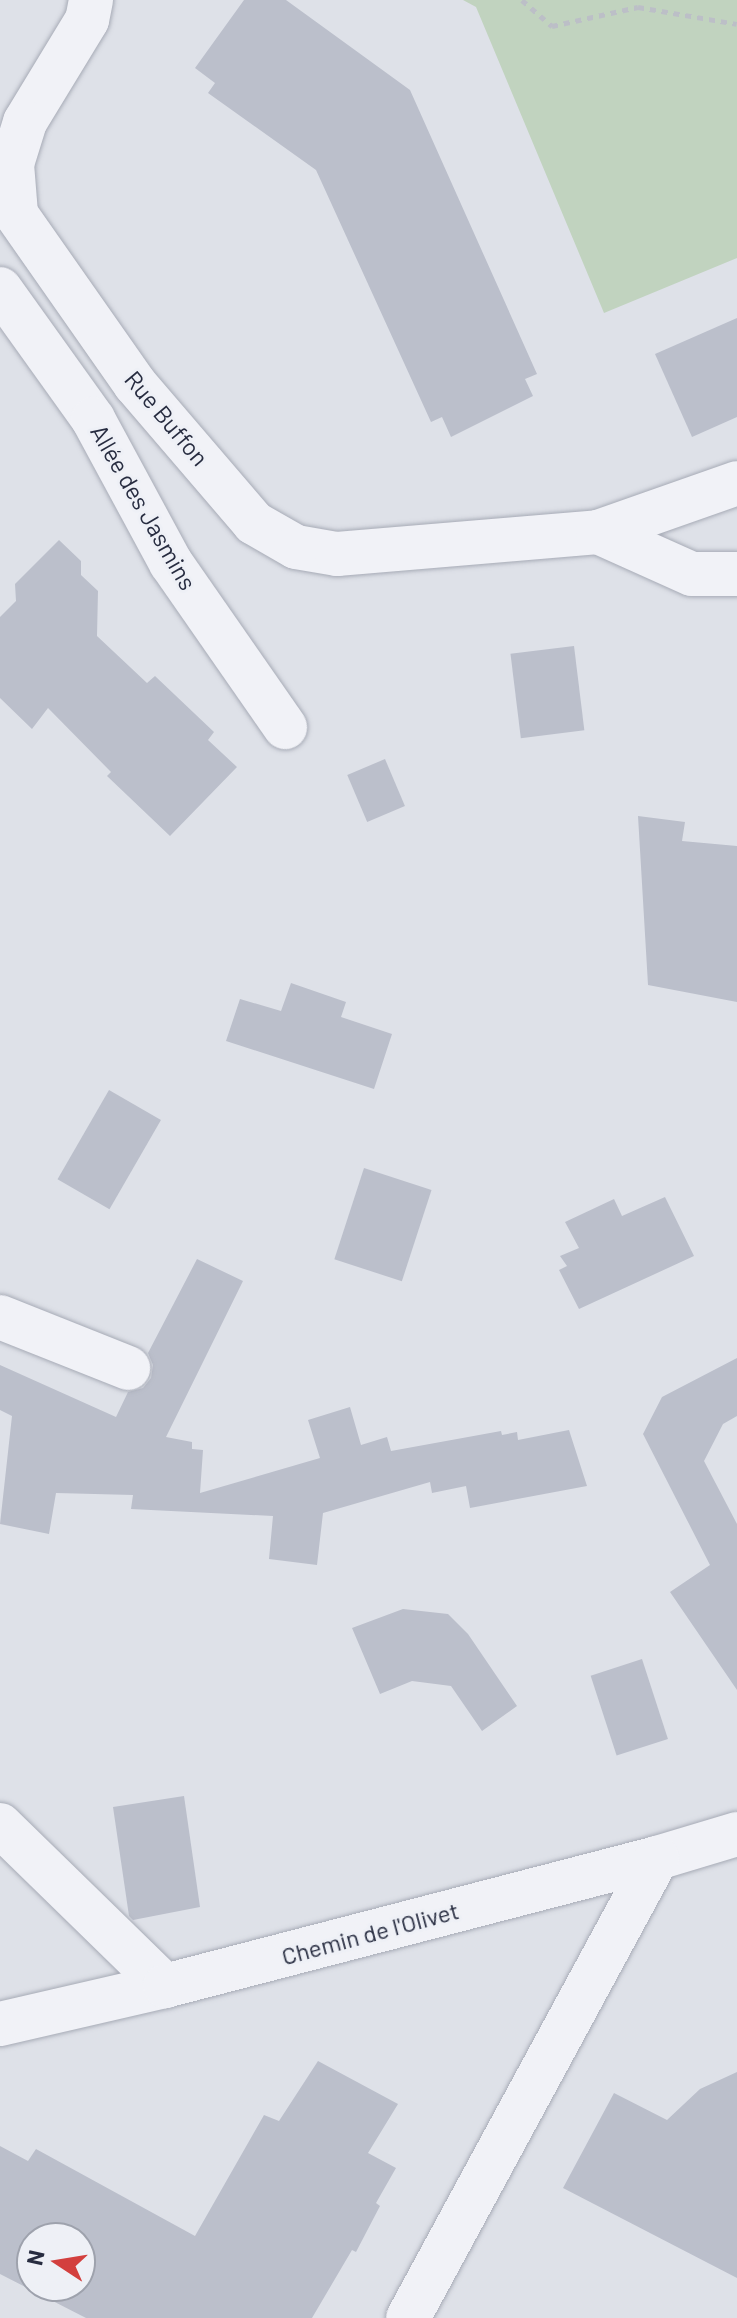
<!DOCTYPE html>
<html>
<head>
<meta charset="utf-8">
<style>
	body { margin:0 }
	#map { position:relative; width:737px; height:2318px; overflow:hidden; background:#dee1e8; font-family:Barlow,sans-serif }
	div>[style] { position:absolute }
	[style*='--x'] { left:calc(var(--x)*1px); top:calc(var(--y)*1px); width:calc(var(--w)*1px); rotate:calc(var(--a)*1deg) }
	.green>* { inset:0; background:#c1d3bf }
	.building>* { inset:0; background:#bbbfcb; transform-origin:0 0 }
	.path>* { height:5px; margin-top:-2.5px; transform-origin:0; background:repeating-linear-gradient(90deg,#bcbfc7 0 6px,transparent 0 12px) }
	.roads { filter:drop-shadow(0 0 2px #a7abb6) drop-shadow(0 0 2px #a7abb6) }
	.minor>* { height:44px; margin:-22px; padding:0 22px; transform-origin:22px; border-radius:22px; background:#f1f2f7 }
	span { translate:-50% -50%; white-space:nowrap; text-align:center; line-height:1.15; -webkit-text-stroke:6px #eef0f6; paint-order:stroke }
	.street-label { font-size:24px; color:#272c40 }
	.north { position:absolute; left:16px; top:2222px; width:80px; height:80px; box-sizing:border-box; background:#eef0f6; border:2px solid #9ea2ad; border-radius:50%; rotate:282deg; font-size:22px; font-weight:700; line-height:32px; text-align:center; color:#272c40 }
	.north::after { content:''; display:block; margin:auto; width:28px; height:36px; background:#d33f3e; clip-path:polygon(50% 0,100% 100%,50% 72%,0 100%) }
</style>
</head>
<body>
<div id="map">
	<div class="green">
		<div style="clip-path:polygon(463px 0,737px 0,737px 258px,604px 313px,476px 7px)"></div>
	</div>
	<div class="building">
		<div style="clip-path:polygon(244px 0,286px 0,410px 90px,537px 374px,525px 379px,533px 396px,451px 437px,442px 417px,431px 422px,316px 170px,208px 93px,215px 83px,195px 68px)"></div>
		<div style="clip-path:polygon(737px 318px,737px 417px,692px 437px,655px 354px)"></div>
		<div style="clip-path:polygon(59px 540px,81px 561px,81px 575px,98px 591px,97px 636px,147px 683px,155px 676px,214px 732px,208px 740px,237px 767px,170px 836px,107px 776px,111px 772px,48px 708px,32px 729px,0 698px,0 617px,16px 601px,15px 584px)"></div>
		<div style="left:574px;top:646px;width:85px;height:64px;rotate:83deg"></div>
		<div style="left:385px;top:759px;width:51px;height:41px;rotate:67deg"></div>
		<div style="clip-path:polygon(638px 816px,685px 822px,682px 841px,737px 846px,737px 1002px,648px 985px)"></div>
		<div style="clip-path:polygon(291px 983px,346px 1002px,341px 1017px,392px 1034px,374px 1089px,226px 1041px,240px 999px,281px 1011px)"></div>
		<div style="left:109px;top:1090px;width:60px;height:103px;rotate:30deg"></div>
		<div style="left:364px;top:1168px;width:71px;height:96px;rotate:18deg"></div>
		<div style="clip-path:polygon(665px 1197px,694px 1256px,579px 1309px,559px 1270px,567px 1266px,560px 1256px,579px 1248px,565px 1222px,614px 1199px,622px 1216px)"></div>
		<div style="clip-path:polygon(197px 1259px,243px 1281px,166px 1437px,192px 1442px,192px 1449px,203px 1450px,200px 1493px,320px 1458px,308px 1420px,350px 1407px,361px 1445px,387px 1437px,391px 1451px,501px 1431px,502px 1435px,517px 1432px,518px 1440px,569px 1430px,587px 1486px,470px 1508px,466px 1486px,432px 1493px,430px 1482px,323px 1513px,317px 1565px,269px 1559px,273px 1516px,131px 1509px,133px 1495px,56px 1493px,49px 1534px,0 1524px,12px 1416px,0 1410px,0 1365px,116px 1417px,128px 1392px,143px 1388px,151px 1378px,153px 1365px,148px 1353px)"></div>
		<div style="clip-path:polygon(737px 1358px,737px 1416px,723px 1424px,704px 1461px,737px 1524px,737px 1690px,670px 1592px,710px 1565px,643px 1434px,662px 1397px)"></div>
		<div style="clip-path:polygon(403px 1609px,448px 1614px,468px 1634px,517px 1706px,482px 1731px,451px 1686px,412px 1681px,380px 1694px,352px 1628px)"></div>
		<div style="left:642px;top:1659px;width:84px;height:54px;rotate:72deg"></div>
		<div style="clip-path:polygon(184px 1796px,200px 1907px,133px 1920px,129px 1916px,113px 1807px)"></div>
		<div style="clip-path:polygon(evenodd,318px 2061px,398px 2104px,368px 2153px,396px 2168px,376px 2203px,380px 2206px,356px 2252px,352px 2250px,312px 2318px,86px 2318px,0 2274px,0 2146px,28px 2161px,36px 2149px,195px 2236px,264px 2115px,279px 2121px,318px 2061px,32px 2238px,80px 2238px,80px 2286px,32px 2286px,32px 2238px)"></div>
		<div style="clip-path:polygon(737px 2072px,737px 2278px,563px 2188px,614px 2093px,667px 2120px,700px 2089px)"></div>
	</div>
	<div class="path">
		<div style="--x:522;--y:0;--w:40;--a:41"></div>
		<div style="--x:552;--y:26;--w:88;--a:-12.5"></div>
		<div style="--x:638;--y:7;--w:100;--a:9.7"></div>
	</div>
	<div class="roads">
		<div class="minor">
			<div style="--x:91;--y:0;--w:20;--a:101"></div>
			<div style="--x:87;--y:20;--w:119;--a:121.3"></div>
			<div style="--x:25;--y:122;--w:44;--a:107.2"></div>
			<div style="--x:12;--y:164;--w:50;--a:85.4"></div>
			<div style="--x:16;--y:214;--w:208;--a:55"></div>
			<div style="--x:135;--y:384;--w:183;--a:49.4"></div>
			<div style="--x:254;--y:523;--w:48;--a:29.7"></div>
			<div style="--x:296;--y:547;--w:42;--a:9.7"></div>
			<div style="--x:337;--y:554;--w:262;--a:-4.8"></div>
			<div style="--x:598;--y:532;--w:103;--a:24.1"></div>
			<div style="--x:692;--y:574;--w:45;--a:0"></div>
			<div style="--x:0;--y:289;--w:160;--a:54.4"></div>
			<div style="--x:93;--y:419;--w:164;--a:61.6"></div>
			<div style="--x:171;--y:563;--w:200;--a:55.2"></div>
			<div style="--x:598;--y:532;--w:147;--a:-19.4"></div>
			<div style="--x:0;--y:1317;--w:138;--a:21.7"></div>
			<div style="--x:0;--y:1825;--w:231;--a:44.3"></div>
			<div style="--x:0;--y:2024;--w:169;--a:-13"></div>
			<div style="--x:165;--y:1986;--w:508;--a:-14.58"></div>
			<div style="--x:657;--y:1858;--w:84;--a:-16.7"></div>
			<div style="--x:408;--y:2318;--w:523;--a:-61.57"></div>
		</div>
	</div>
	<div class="street-label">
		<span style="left:167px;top:418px;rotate:50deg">Rue Buffon</span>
		<span style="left:144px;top:507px;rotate:60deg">Allée des Jasmins</span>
		<span style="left:370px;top:1933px;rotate:-15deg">Chemin de l'Olivet</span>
	</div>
	<div class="north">N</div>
</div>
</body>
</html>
